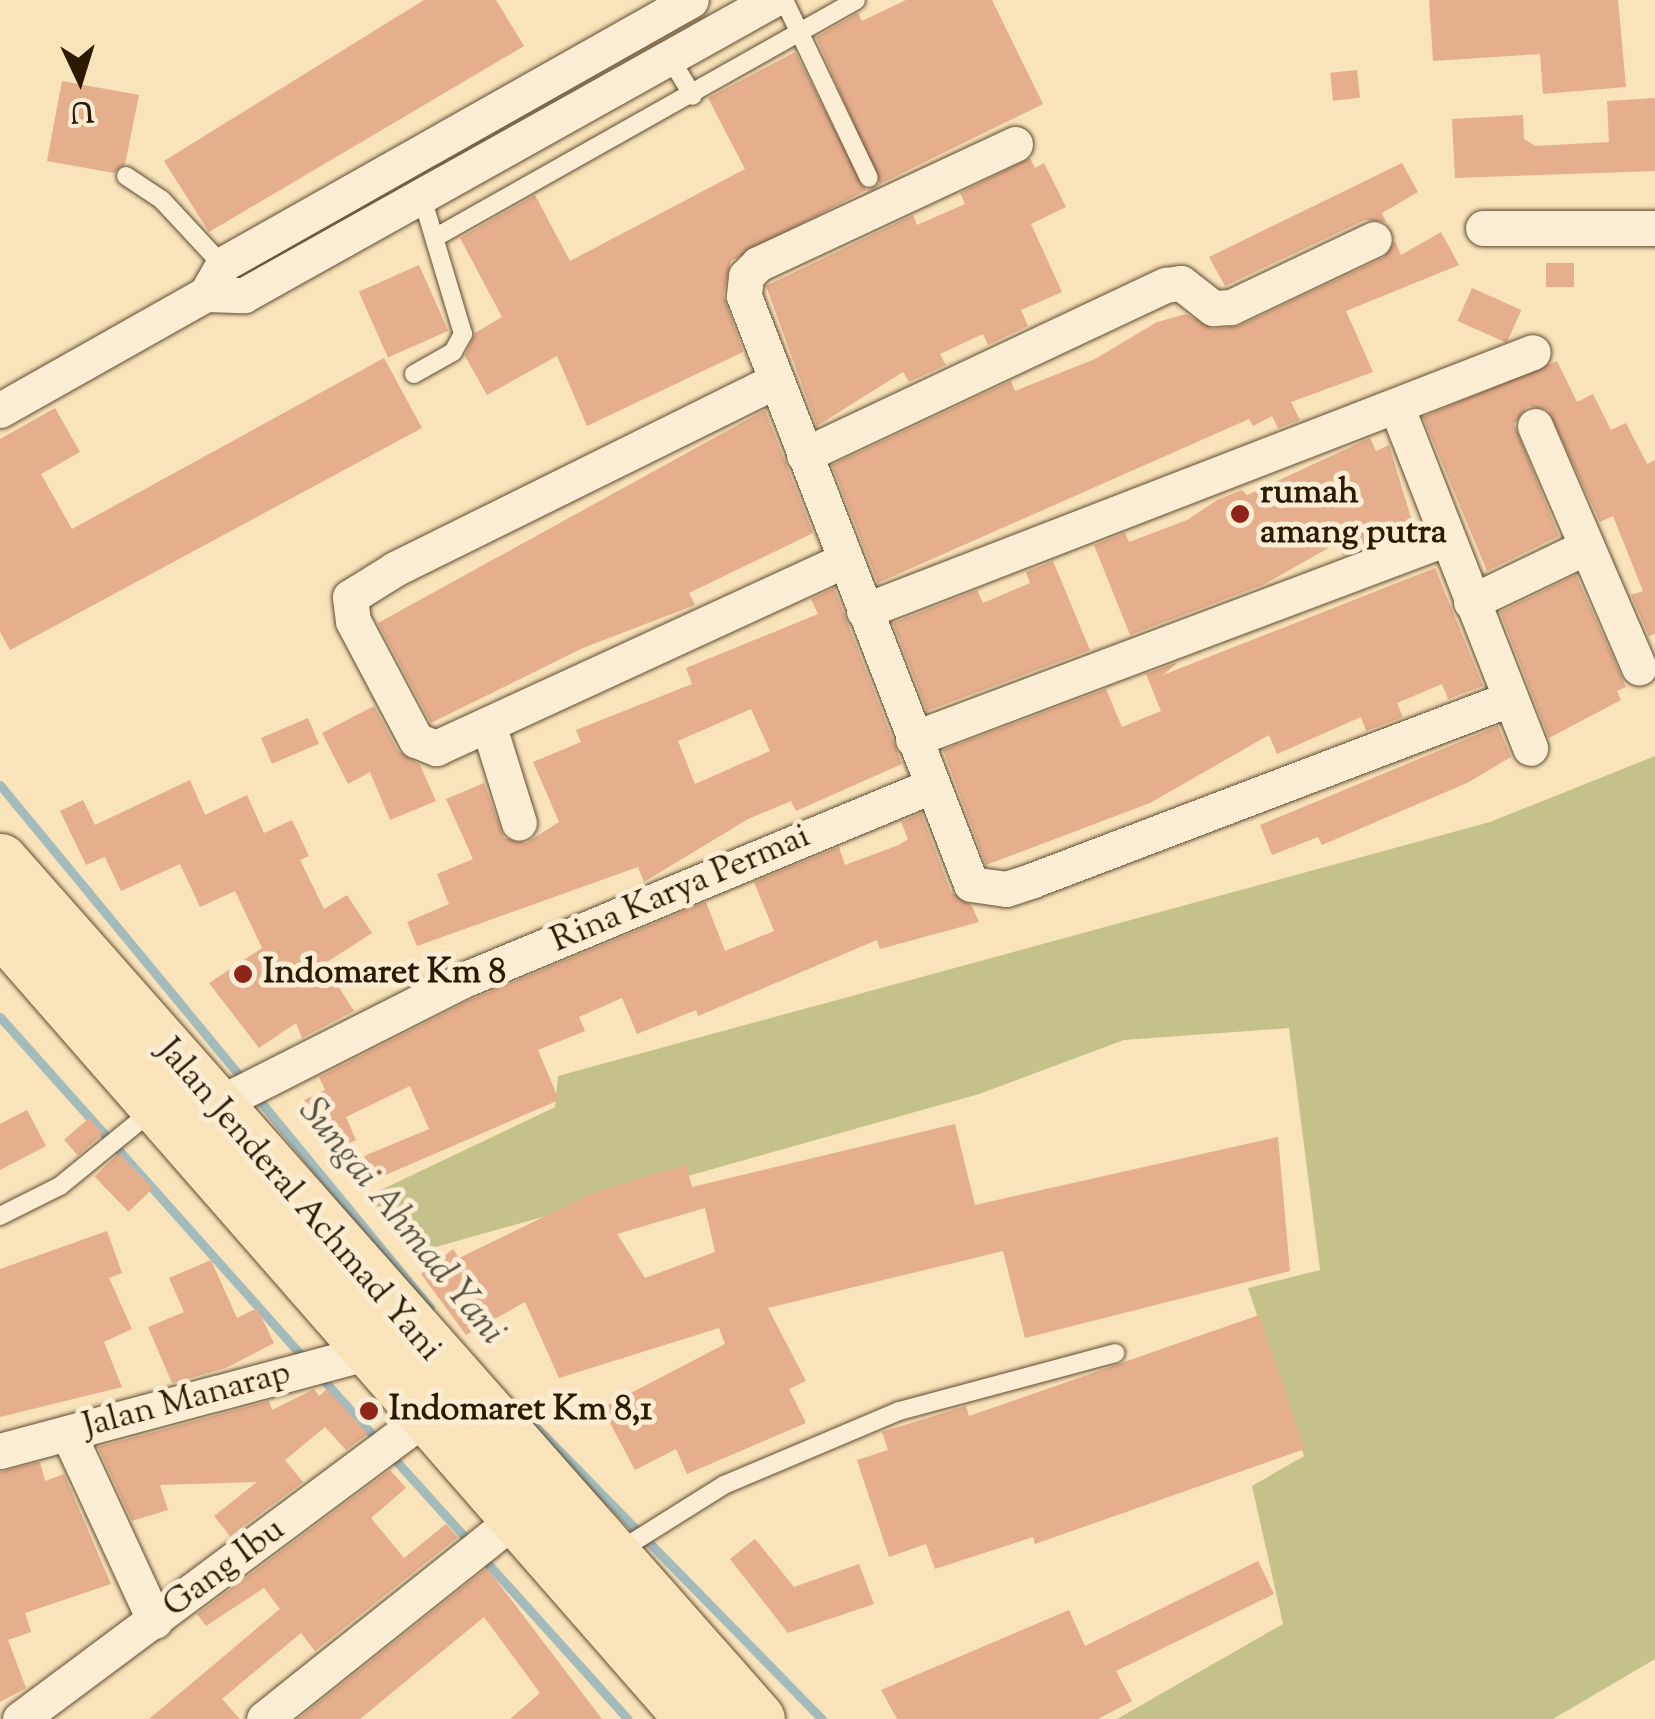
<!DOCTYPE html>
<html>
<head>
<meta charset="utf-8">
<style>
	body { margin:0 }
	#map { position:relative; width:1655px; height:1719px; overflow:hidden; background:#f9e3bb; font-family:"Sorts Mill Goudy",serif }
	div>[style] { position:absolute }
	[style*='--x'] { left:calc(var(--x)*1px); top:calc(var(--y)*1px); width:calc(var(--w)*1px); rotate:calc(var(--a)*1deg) }
	.green>* { inset:0; background:#c5c18b }
	.stream>* { height:9px; margin:-4.5px; padding:0 4.5px; transform-origin:4.5px; border-radius:4.5px; background:#a4bbbc }
	.building>* { inset:0; background:#e5ae8d; transform-origin:0 0 }
	.roads { filter:drop-shadow(0 0 2px #5f4c30) drop-shadow(0 0 2px #5f4c30) }
	.service>* { height:18px; margin:-9px; padding:0 9px; transform-origin:9px; border-radius:9px; background:#fbedd3 }
	.minor>* { height:35px; margin:-17.5px; padding:0 17.5px; transform-origin:17.5px; border-radius:17.5px; background:#fbedd3 }
	.trunk>* { height:55px; margin:-27.5px; padding:0 27.5px; transform-origin:27.5px; border-radius:27.5px; background:#f9e3bb }
	.dots>* { width:28px; height:28px; translate:-50% -50%; box-sizing:border-box; border:5px solid #fbedd3; border-radius:50% }
	span { translate:-50% -50%; white-space:nowrap; text-align:center; line-height:1.15; -webkit-text-stroke:10px #fbedd3; paint-order:stroke }
	.poi-label { font-size:35px; color:#2c1a02; font-weight:700 }
	.left { translate:0 -50%; text-align:left }
	.street-label { font-size:35px; color:#2c1a02 }
	.water-label { font-size:38px; color:#565243; font-style:italic }
	.north { position:absolute; left:30px; top:30px; width:100px; height:100px; -webkit-text-stroke:8px #fbedd3; paint-order:stroke; rotate:176deg; font-size:28px; font-weight:700; line-height:40px; text-align:center; color:#2c1a02 }
	.north::after { content:''; display:block; margin:auto; width:35px; height:45px; background:#2c1a02; clip-path:polygon(50% 0,100% 100%,50% 72%,0 100%) }
</style>
</head>
<body>
<div id="map">
	<div class="green">
		<div style="clip-path:polygon(1655px 756px,1655px 1659px,1553px 1719px,1117px 1719px,1283px 1624px,1252px 1486px,1304px 1456px,1248px 1288px,1320px 1270px,1289px 1028px,1124px 1040px,979px 1094px,425px 1250px,366px 1197px,555px 1107px,558px 1076px,1490px 822px)"></div>
	</div>
	<div class="stream">
		<div style="--x:0;--y:785;--w:382;--a:50.5"></div>
		<div style="--x:0;--y:1017;--w:457;--a:48.3"></div>
		<div style="--x:256;--y:1096;--w:274;--a:50.6"></div>
		<div style="--x:318;--y:1374;--w:89;--a:48.2"></div>
		<div style="--x:533;--y:1424;--w:413;--a:45.6"></div>
		<div style="--x:388;--y:1452;--w:124;--a:47.9"></div>
		<div style="--x:481;--y:1556;--w:219;--a:48"></div>
	</div>
	<div class="building">
		<div style="clip-path:polygon(424px 0,496px 0,524px 46px,209px 232px,164px 161px)"></div>
		<div style="clip-path:polygon(906px 0,992px 0,1043px 104px,880px 184px,816px 37px,858px 13px,862px 21px)"></div>
		<div style="clip-path:polygon(1429px 0,1618px 0,1626px 87px,1543px 94px,1540px 54px,1433px 61px)"></div>
		<div style="clip-path:polygon(795px 52px,866px 190px,731px 261px,723px 295px,743px 352px,587px 426px,557px 356px,487px 395px,465px 356px,475px 333px,502px 317px,460px 238px,535px 195px,570px 261px,745px 169px,708px 98px)"></div>
		<div style="left:1357px;top:70px;width:28px;height:27px;rotate:84deg"></div>
		<div style="clip-path:polygon(62px 81px,139px 95px,125px 164px,114px 173px,47px 161px)"></div>
		<div style="clip-path:polygon(1655px 98px,1655px 171px,1455px 178px,1452px 119px,1523px 115px,1524px 139px,1535px 146px,1609px 142px,1607px 101px)"></div>
		<div style="clip-path:polygon(1030px 158px,1035px 168px,1044px 163px,1066px 207px,1031px 224px,1062px 292px,1021px 310px,1028px 326px,988px 345px,983px 334px,940px 354px,946px 365px,909px 382px,903px 372px,817px 426px,766px 286px,913px 215px,917px 225px,965px 204px,960px 193px)"></div>
		<div style="clip-path:polygon(1402px 163px,1418px 192px,1382px 213px,1386px 222px,1365px 220px,1225px 286px,1209px 257px)"></div>
		<div style="clip-path:polygon(1441px 232px,1459px 265px,1346px 311px,1373px 372px,1291px 402px,1300px 420px,1278px 428px,1272px 416px,1253px 426px,1249px 419px,878px 583px,832px 465px,1011px 381px,1015px 391px,1095px 359px,1157px 322px,1186px 314px,1213px 329px,1239px 326px,1383px 258px,1395px 241px,1401px 255px)"></div>
		<div style="left:1546px;top:263px;width:28px;height:24px"></div>
		<div style="left:419px;top:265px;width:72px;height:66px;rotate:66deg"></div>
		<div style="left:1472px;top:288px;width:54px;height:36px;rotate:24deg"></div>
		<div style="clip-path:polygon(384px 358px,422px 428px,10px 650px,0 632px,0 439px,55px 408px,80px 452px,41px 474px,72px 529px)"></div>
		<div style="clip-path:polygon(1557px 361px,1577px 402px,1593px 394px,1611px 430px,1626px 423px,1647px 464px,1655px 460px,1655px 634px,1649px 636px,1631px 595px,1643px 591px,1613px 516px,1600px 522px,1548px 410px,1528px 406px,1514px 424px,1559px 536px,1487px 571px,1423px 417px)"></div>
		<div style="clip-path:polygon(765px 410px,813px 533px,689px 593px,695px 605px,583px 648px,431px 723px,378px 623px)"></div>
		<div style="clip-path:polygon(1370px 438px,1376px 451px,1389px 445px,1412px 521px,1343px 555px,1337px 543px,1265px 584px,1130px 635px,1094px 545px,1125px 533px,1129px 542px,1187px 520px,1217px 500px,1242px 490px,1247px 495px)"></div>
		<div style="clip-path:polygon(1053px 561px,1090px 650px,927px 711px,893px 623px,977px 590px,983px 603px,1030px 583px,1026px 572px)"></div>
		<div style="clip-path:polygon(1435px 568px,1483px 686px,1448px 699px,1442px 684px,1397px 703px,1403px 717px,1366px 731px,1361px 717px,1277px 754px,1269px 735px,1150px 803px,986px 865px,943px 750px,1106px 689px,1122px 727px,1161px 711px,1146px 674px,1178px 662px,1163px 675px)"></div>
		<div style="clip-path:polygon(1576px 575px,1626px 687px,1617px 691px,1621px 700px,1549px 738px,1500px 612px)"></div>
		<div style="clip-path:polygon(evenodd,834px 588px,902px 764px,796px 811px,791px 801px,748px 819px,644px 882px,638px 867px,417px 946px,407px 922px,449px 904px,437px 874px,473px 859px,446px 799px,484px 783px,504px 838px,526px 843px,559px 822px,533px 762px,581px 742px,576px 730px,692px 684px,686px 668px,818px 614px,811px 599px,834px 588px,751px 709px,770px 751px,695px 784px,678px 741px,751px 709px)"></div>
		<div style="clip-path:polygon(374px 706px,398px 751px,420px 765px,436px 801px,390px 820px,370px 772px,348px 784px,322px 733px)"></div>
		<div style="left:308px;top:718px;width:28px;height:51px;rotate:67deg"></div>
		<div style="clip-path:polygon(1498px 726px,1511px 757px,1467px 783px,1322px 845px,1318px 837px,1272px 855px,1260px 825px)"></div>
		<div style="clip-path:polygon(190px 780px,205px 815px,247px 795px,264px 833px,292px 820px,309px 856px,300px 860px,324px 909px,347px 895px,372px 933px,324px 964px,354px 1011px,302px 1038px,296px 1023px,259px 1048px,209px 983px,262px 948px,235px 891px,200px 907px,180px 864px,121px 891px,105px 857px,86px 865px,60px 811px,83px 800px,95px 825px)"></div>
		<div style="clip-path:polygon(921px 813px,951px 892px,972px 906px,979px 922px,880px 949px,877px 940px,698px 1016px,696px 1010px,637px 1034px,622px 998px,579px 1017px,585px 1031px,538px 1050px,559px 1100px,374px 1180px,364px 1156px,429px 1129px,410px 1086px,346px 1117px,356px 1140px,332px 1151px,319px 1130px,304px 1100px,325px 1090px,319px 1077px,470px 1000px,706px 902px,725px 951px,774px 931px,754px 882px,839px 847px,845px 865px,899px 845px,908px 839px,901px 822px)"></div>
		<div style="clip-path:polygon(27px 1110px,46px 1146px,0 1170px,0 1124px)"></div>
		<div style="left:89px;top:1118px;width:21px;height:33px;rotate:49deg"></div>
		<div style="clip-path:polygon(evenodd,955px 1124px,975px 1205px,1278px 1137px,1290px 1271px,1025px 1338px,1003px 1251px,768px 1308px,806px 1381px,789px 1389px,806px 1423px,687px 1474px,676px 1449px,635px 1470px,602px 1408px,725px 1344px,719px 1328px,559px 1378px,525px 1302px,466px 1335px,421px 1274px,453px 1249px,459px 1258px,595px 1192px,686px 1165px,692px 1187px,955px 1124px,705px 1208px,715px 1252px,645px 1278px,617px 1234px,705px 1208px)"></div>
		<div style="left:119px;top:1153px;width:49px;height:34px;rotate:46deg"></div>
		<div style="clip-path:polygon(107px 1231px,122px 1273px,109px 1278px,132px 1329px,104px 1342px,122px 1387px,0 1417px,0 1269px)"></div>
		<div style="clip-path:polygon(211px 1260px,237px 1318px,257px 1308px,274px 1343px,226px 1368px,172px 1383px,148px 1327px,184px 1312px,169px 1278px)"></div>
		<div style="clip-path:polygon(1259px 1315px,1305px 1449px,1035px 1544px,1033px 1537px,935px 1569px,926px 1544px,889px 1557px,857px 1460px,888px 1450px,882px 1432px,966px 1406px,969px 1416px)"></div>
		<div style="clip-path:polygon(314px 1389px,319px 1396px,327px 1389px,368px 1434px,346px 1450px,325px 1427px,285px 1460px,303px 1482px,230px 1536px,214px 1516px,257px 1482px,160px 1485px,168px 1510px,132px 1521px,98px 1447px,269px 1401px,272px 1410px)"></div>
		<div style="clip-path:polygon(40px 1462px,45px 1481px,64px 1474px,111px 1584px,25px 1613px,31px 1632px,8px 1640px,26px 1688px,0 1702px,0 1472px)"></div>
		<div style="clip-path:polygon(390px 1470px,406px 1488px,371px 1518px,404px 1558px,446px 1524px,458px 1537px,315px 1651px,301px 1633px,222px 1699px,240px 1719px,149px 1719px,280px 1609px,264px 1588px,206px 1626px,197px 1614px)"></div>
		<div style="clip-path:polygon(755px 1539px,794px 1587px,859px 1564px,874px 1604px,788px 1633px,730px 1559px)"></div>
		<div style="clip-path:polygon(1258px 1561px,1274px 1594px,1116px 1671px,1132px 1701px,1098px 1719px,897px 1719px,881px 1690px,1069px 1610px,1085px 1646px)"></div>
		<div style="clip-path:polygon(487px 1568px,602px 1719px,510px 1719px,540px 1693px,484px 1617px,360px 1719px,298px 1719px)"></div>
	</div>
	<div class="roads">
		<div class="service">
			<div style="--x:784;--y:0;--w:197;--a:64.5"></div>
			<div style="--x:670;--y:58;--w:44;--a:58.8"></div>
			<div style="--x:126;--y:176;--w:43;--a:33.7"></div>
			<div style="--x:162;--y:200;--w:96;--a:47.1"></div>
			<div style="--x:436;--y:237;--w:482;--a:-29.4"></div>
			<div style="--x:414;--y:374;--w:45;--a:-29.4"></div>
			<div style="--x:453;--y:352;--w:21;--a:-61"></div>
			<div style="--x:463;--y:334;--w:139;--a:-106.7"></div>
			<div style="--x:0;--y:1216;--w:67;--a:-26.6"></div>
			<div style="--x:60;--y:1186;--w:122;--a:-39.3"></div>
			<div style="--x:617;--y:1552;--w:126;--a:-32.1"></div>
			<div style="--x:724;--y:1485;--w:190;--a:-22.9"></div>
			<div style="--x:899;--y:1411;--w:224;--a:-15"></div>
		</div>
		<div class="minor">
			<div style="--x:1015;--y:144;--w:284;--a:155"></div>
			<div style="--x:758;--y:264;--w:17;--a:135"></div>
			<div style="--x:746;--y:276;--w:20;--a:96"></div>
			<div style="--x:744;--y:296;--w:630;--a:68.89"></div>
			<div style="--x:971;--y:884;--w:35;--a:8"></div>
			<div style="--x:1006;--y:889;--w:28;--a:-18"></div>
			<div style="--x:1033;--y:880;--w:509;--a:-20.82"></div>
			<div style="--x:1483;--y:228;--w:172;--a:0"></div>
			<div style="--x:206;--y:294;--w:38;--a:2"></div>
			<div style="--x:244;--y:295;--w:605;--a:-29.19"></div>
			<div style="--x:206;--y:294;--w:34;--a:-60"></div>
			<div style="--x:223;--y:264;--w:537;--a:-29.43"></div>
			<div style="--x:775;--y:381;--w:424;--a:153.7"></div>
			<div style="--x:395;--y:569;--w:53;--a:148.1"></div>
			<div style="--x:350;--y:597;--w:24;--a:83"></div>
			<div style="--x:353;--y:621;--w:135;--a:62.1"></div>
			<div style="--x:416;--y:740;--w:22;--a:22"></div>
			<div style="--x:436;--y:748;--w:449;--a:-24.7"></div>
			<div style="--x:1397;--y:408;--w:365;--a:68.6"></div>
			<div style="--x:0;--y:410;--w:236;--a:-29.4"></div>
			<div style="--x:1535;--y:426;--w:263;--a:66.7"></div>
			<div style="--x:804;--y:455;--w:400;--a:-25.2"></div>
			<div style="--x:1166;--y:285;--w:15;--a:-8"></div>
			<div style="--x:1181;--y:283;--w:41;--a:38"></div>
			<div style="--x:1213;--y:308;--w:18;--a:-3"></div>
			<div style="--x:1231;--y:307;--w:158;--a:-25.4"></div>
			<div style="--x:1471;--y:602;--w:127;--a:-25.6"></div>
			<div style="--x:864;--y:611;--w:717;--a:-21.16"></div>
			<div style="--x:490;--y:730;--w:97;--a:72.7"></div>
			<div style="--x:913;--y:739;--w:571;--a:-20.63"></div>
			<div style="--x:218;--y:1104;--w:272;--a:-26.8"></div>
			<div style="--x:461;--y:981;--w:509;--a:-22.53"></div>
			<div style="--x:68;--y:1433;--w:207;--a:65.2"></div>
			<div style="--x:0;--y:1451;--w:387;--a:-15"></div>
			<div style="--x:20;--y:1719;--w:509;--a:-36.69"></div>
			<div style="--x:264;--y:1719;--w:319;--a:-38.6"></div>
		</div>
		<div class="trunk">
			<div style="--x:0;--y:861;--w:1144;--a:48.58"></div>
			<div style="--x:0;--y:926;--w:1053;--a:48.85"></div>
		</div>
	</div>
	<div class="dots">
		<div style="left:1240px;top:514px;background:#8f2418"></div>
		<div style="left:243px;top:974px;background:#8f2418"></div>
		<div style="left:369px;top:1411px;background:#8f2418"></div>
	</div>
	<div class="poi-label">
		<span class="left" style="left:1260px;top:514px">rumah<br>amang putra</span>
		<span class="left" style="left:263px;top:974px">Indomaret Km 8</span>
		<span class="left" style="left:389px;top:1411px">Indomaret Km 8,1</span>
	</div>
	<div class="street-label">
		<span style="left:681px;top:890px;rotate:-23deg">Rina Karya Permai</span>
		<span style="left:298px;top:1201px;rotate:49deg">Jalan Jenderal Achmad Yani</span>
		<span style="left:187px;top:1401px;rotate:-15deg">Jalan Manarap</span>
		<span style="left:225px;top:1569px;rotate:-37deg">Gang Ibu</span>
	</div>
	<div class="water-label">
		<span style="left:400px;top:1223px;rotate:51deg">Sungai Ahmad Yani</span>
	</div>
	<div class="north">U</div>
</div>
</body>
</html>
